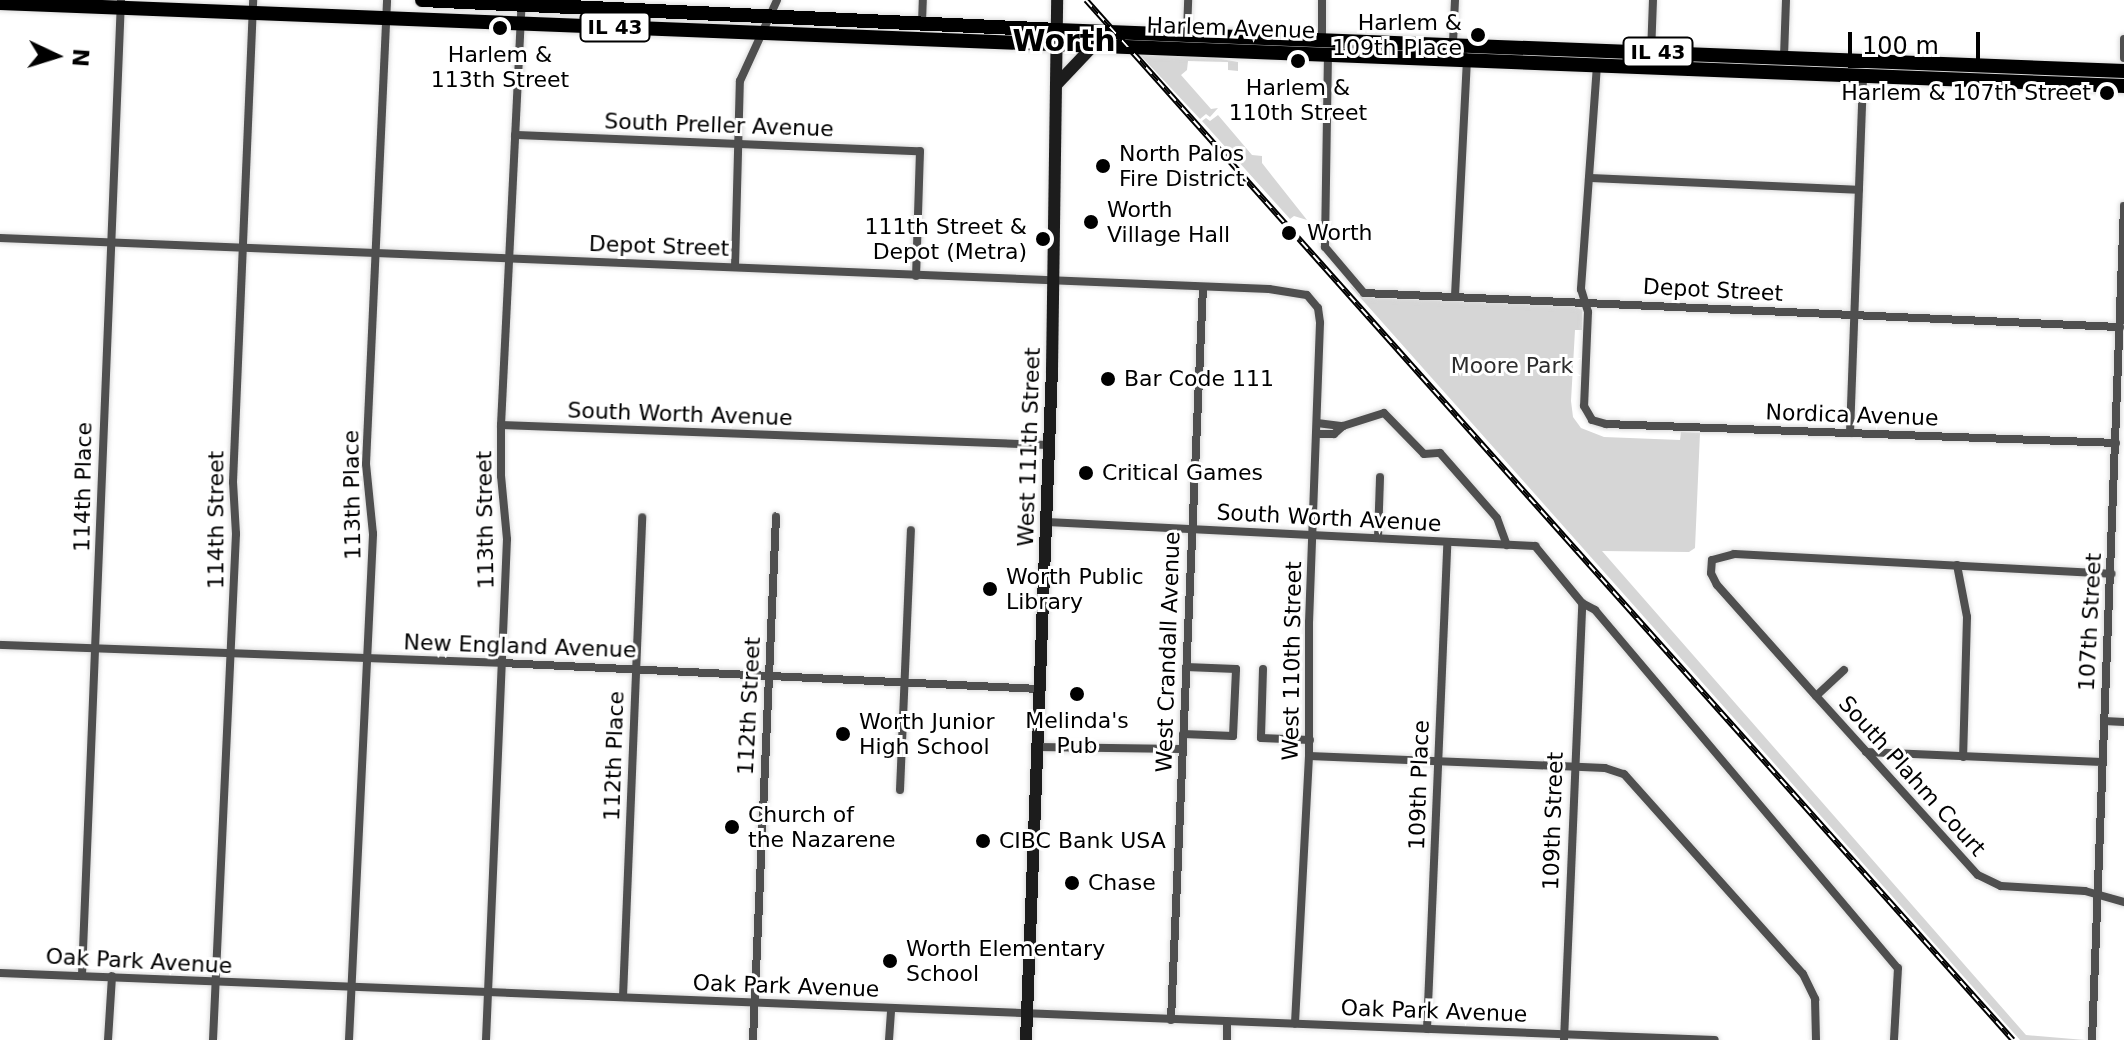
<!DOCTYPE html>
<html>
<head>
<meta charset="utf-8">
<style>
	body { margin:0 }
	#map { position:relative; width:2124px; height:1040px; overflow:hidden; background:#fff; font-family:"DejaVu Sans",sans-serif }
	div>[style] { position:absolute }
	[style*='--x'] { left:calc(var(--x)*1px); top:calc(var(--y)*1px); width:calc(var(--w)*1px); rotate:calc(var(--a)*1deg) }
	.green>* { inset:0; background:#d6d6d6 }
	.roads { filter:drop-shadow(0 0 2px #dbdbdb) drop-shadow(0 0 2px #dbdbdb) }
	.minor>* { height:8px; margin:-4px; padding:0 4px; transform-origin:4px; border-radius:4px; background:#4f4f4f }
	.secondary>* { height:12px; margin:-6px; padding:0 6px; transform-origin:6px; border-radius:6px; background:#1c1c1c }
	.primary>* { height:14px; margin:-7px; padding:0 7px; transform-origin:7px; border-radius:7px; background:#000 }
	.rail>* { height:6px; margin-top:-3px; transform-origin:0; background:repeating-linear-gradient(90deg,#fff 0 9px,#000 0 18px); box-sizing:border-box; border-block:2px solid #000 }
	.dots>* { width:22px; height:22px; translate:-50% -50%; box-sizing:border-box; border:4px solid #fff; border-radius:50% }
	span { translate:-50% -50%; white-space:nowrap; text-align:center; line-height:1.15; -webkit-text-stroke:6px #fff; paint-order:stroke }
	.shield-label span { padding:2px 6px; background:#fff; border:2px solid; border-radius:6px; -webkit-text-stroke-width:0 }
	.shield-label { font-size:20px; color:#000; font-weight:700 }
	.poi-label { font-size:22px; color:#000 }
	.right { translate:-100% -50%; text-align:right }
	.left { translate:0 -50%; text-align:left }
	.street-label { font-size:22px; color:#000 }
	.park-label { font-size:22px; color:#2d2d2d }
	.district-label { font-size:30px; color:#000; font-weight:700 }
	.north { position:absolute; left:16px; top:16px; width:80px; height:80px; -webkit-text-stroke:6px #fff; paint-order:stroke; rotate:94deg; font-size:22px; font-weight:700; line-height:32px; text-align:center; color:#000 }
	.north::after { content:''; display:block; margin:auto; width:28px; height:36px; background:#000; clip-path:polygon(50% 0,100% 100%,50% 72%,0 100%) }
	.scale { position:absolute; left:1848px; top:32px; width:132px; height:36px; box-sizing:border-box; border:4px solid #000; border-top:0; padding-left:10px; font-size:24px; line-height:28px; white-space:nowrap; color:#000; -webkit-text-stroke:6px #fff; paint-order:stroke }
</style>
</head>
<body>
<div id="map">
	<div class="green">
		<div style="clip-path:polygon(1140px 55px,1209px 57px,1238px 62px,1238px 71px,1228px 70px,1228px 62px,1188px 61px,1187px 70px,1181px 75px,1211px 109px,1218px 108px,1210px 117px,1206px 114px,1200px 119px)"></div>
		<div style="clip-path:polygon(1218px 115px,1252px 155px,1262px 156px,1262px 163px,1307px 220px,1294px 216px,1290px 219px,1202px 121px,1206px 118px,1210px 121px)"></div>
		<div style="clip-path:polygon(1350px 286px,1373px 298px,1574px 306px,1582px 310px,1582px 330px,1575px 330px,1571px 401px,1573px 417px,1581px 428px,1604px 437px,1680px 440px,1681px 432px,1700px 433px,1695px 548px,1689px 552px,1602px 551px,2026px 1035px,2085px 1040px,2020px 1040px)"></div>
	</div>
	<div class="roads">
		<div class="minor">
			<div style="--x:1455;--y:0;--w:43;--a:92.7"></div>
			<div style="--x:1453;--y:43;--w:21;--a:49"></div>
			<div style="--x:1467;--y:59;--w:237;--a:92.9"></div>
			<div style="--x:922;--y:23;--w:23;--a:-88"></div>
			<div style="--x:1187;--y:33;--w:33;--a:-88"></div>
			<div style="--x:2124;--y:39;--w:19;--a:90"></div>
			<div style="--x:1322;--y:41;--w:41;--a:-90"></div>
			<div style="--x:1328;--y:53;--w:194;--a:90.9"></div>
			<div style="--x:1325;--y:247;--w:60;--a:49.7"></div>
			<div style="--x:1364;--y:293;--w:757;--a:2.58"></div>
			<div style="--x:1651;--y:54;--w:54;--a:-87.9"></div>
			<div style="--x:1784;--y:57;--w:57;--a:-88"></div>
			<div style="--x:1597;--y:65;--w:225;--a:94.1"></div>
			<div style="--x:1581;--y:289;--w:24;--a:73"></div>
			<div style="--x:1588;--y:312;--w:94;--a:92.4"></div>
			<div style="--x:1584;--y:406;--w:16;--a:60"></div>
			<div style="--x:1592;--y:420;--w:15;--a:16"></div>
			<div style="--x:1606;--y:424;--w:510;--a:2.13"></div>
			<div style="--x:515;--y:135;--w:405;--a:2.3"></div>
			<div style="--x:920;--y:151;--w:125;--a:91.8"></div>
			<div style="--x:1589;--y:178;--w:270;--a:2.5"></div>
			<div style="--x:0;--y:238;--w:1270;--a:2.3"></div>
			<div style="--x:1269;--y:289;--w:38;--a:9"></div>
			<div style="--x:1307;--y:295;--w:17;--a:50"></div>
			<div style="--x:1318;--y:308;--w:15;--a:82"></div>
			<div style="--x:1320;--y:323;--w:299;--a:92.1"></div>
			<div style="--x:1309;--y:622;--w:134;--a:90"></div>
			<div style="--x:1309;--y:756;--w:268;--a:93"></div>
			<div style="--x:735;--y:267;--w:186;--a:-88.5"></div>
			<div style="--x:740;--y:81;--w:89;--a:-65.4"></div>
			<div style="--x:1317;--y:423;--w:26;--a:7"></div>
			<div style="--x:501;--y:425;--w:548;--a:2.09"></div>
			<div style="--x:1850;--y:433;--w:359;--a:-87.9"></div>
			<div style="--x:1316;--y:434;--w:18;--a:0"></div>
			<div style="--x:1334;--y:434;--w:12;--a:-42"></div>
			<div style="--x:1343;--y:426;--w:43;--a:-17.6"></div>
			<div style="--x:1384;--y:413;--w:57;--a:45.7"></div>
			<div style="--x:1424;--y:454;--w:16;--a:-4"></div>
			<div style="--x:1440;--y:453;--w:86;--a:48.8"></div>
			<div style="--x:1497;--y:518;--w:29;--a:70"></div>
			<div style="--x:1046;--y:522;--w:490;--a:2.8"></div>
			<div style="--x:1535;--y:546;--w:74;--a:50.5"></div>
			<div style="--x:1582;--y:603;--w:15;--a:28"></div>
			<div style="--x:1595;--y:610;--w:469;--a:49.8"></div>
			<div style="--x:1898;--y:968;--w:72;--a:93.2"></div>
			<div style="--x:1378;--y:538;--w:61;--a:-88.1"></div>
			<div style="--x:1957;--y:565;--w:53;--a:79.1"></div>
			<div style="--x:1967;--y:617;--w:140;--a:91.6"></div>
			<div style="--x:0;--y:645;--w:502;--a:2.05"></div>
			<div style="--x:502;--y:663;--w:538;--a:2.77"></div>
			<div style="--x:1263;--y:669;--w:69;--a:91.7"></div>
			<div style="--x:1261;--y:738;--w:49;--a:2.3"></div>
			<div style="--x:1844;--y:670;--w:38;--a:137"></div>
			<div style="--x:1816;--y:696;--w:241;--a:47.9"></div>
			<div style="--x:1978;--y:875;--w:25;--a:26"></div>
			<div style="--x:2001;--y:886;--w:84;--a:3.4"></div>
			<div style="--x:2085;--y:891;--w:41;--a:15.8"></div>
			<div style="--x:1816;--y:696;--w:149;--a:-131.7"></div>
			<div style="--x:1717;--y:585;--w:13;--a:-117"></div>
			<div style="--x:1711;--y:573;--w:13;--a:-86"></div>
			<div style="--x:1712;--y:560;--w:23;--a:-15"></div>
			<div style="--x:1734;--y:554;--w:378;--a:3"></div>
			<div style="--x:2104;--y:721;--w:20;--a:3"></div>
			<div style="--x:1183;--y:734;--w:50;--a:2.3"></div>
			<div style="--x:1233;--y:736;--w:67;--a:-87.4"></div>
			<div style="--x:1236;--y:669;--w:50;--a:-177.7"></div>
			<div style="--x:1037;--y:747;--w:145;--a:0.8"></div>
			<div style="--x:1866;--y:752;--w:236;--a:2.4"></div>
			<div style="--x:1309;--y:756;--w:296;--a:2.3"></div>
			<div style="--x:1605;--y:768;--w:20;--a:18"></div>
			<div style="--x:1624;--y:774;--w:268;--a:48.2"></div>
			<div style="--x:1803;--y:974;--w:28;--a:64"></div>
			<div style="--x:1815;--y:999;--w:41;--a:88.6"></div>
			<div style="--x:900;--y:790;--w:260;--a:-87.6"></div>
			<div style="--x:0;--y:973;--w:1716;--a:2.24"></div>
			<div style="--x:82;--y:975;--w:976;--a:-87.71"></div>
			<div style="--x:623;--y:997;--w:480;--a:-87.7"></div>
			<div style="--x:1171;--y:1020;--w:734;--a:-87.5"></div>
			<div style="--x:1427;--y:1029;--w:487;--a:-87.6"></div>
			<div style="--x:108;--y:1040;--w:64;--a:-86.4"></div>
			<div style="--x:213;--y:1040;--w:507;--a:-87.4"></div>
			<div style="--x:236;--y:534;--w:52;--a:-93.3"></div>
			<div style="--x:233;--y:482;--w:482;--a:-87.6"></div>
			<div style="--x:349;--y:1040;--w:507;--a:-87.28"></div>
			<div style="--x:373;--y:534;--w:70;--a:-95.7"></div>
			<div style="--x:366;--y:464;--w:464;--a:-87.4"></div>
			<div style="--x:486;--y:1040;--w:501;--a:-87.6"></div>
			<div style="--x:507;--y:539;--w:63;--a:-95.4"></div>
			<div style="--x:501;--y:476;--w:51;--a:-90"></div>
			<div style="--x:501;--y:425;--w:424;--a:-87.2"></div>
			<div style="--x:753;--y:1040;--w:524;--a:-87.48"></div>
			<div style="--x:889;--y:1040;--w:31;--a:-86"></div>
			<div style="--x:1227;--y:1040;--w:18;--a:-90"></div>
			<div style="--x:1564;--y:1040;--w:437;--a:-87.6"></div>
			<div style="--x:2092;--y:1040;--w:835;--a:-87.8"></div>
		</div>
		<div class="secondary">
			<div style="--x:1057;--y:84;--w:54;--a:-46.5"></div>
			<div style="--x:1026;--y:1040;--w:671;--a:-87.78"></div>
			<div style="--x:1052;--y:370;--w:370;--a:-89.2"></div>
		</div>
		<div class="primary">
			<div style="--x:422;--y:0;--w:636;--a:2.7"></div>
			<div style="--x:1057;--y:30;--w:1068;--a:2.2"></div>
			<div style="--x:0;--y:3;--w:2126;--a:2.24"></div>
		</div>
	</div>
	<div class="rail">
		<div style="--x:1086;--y:0;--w:1393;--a:48.29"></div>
	</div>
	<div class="dots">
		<div style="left:500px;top:28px;background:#000"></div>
		<div style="left:1478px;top:35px;background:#000"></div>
		<div style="left:1298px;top:61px;background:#000"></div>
		<div style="left:2107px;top:93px;background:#000"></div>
		<div style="left:1103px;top:166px;background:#000"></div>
		<div style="left:1091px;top:222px;background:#000"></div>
		<div style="left:1289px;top:233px;background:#000"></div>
		<div style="left:1043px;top:239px;background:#000"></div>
		<div style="left:1108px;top:379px;background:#000"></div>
		<div style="left:1086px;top:473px;background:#000"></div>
		<div style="left:990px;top:589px;background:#000"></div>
		<div style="left:1077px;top:694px;background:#000"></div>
		<div style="left:843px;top:734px;background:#000"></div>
		<div style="left:732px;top:827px;background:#000"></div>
		<div style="left:983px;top:841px;background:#000"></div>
		<div style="left:1072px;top:883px;background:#000"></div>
		<div style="left:890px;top:961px;background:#000"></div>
	</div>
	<div class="shield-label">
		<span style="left:615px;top:27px">IL 43</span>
		<span style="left:1658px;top:52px">IL 43</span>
	</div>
	<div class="poi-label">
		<span class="right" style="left:1462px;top:35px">Harlem &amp;<br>109th Place</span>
		<span style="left:500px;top:67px">Harlem &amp;<br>113th Street</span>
		<span style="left:1298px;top:100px">Harlem &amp;<br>110th Street</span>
		<span class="right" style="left:2091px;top:93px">Harlem &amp; 107th Street</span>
		<span class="left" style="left:1119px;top:166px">North Palos<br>Fire District</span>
		<span class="left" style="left:1107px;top:222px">Worth<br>Village Hall</span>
		<span class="right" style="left:1027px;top:239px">111th Street &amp;<br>Depot (Metra)</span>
		<span class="left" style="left:1307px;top:233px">Worth</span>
		<span class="left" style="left:1124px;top:379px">Bar Code 111</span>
		<span class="left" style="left:1102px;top:473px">Critical Games</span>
		<span class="left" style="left:1006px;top:589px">Worth Public<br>Library</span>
		<span style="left:1077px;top:733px">Melinda's<br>Pub</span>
		<span class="left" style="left:859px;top:734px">Worth Junior<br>High School</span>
		<span class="left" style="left:748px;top:827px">Church of<br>the Nazarene</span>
		<span class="left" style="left:999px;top:841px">CIBC Bank USA</span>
		<span class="left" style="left:1088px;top:883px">Chase</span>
		<span class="left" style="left:906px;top:961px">Worth Elementary<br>School</span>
	</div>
	<div class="street-label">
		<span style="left:1231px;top:28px;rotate:2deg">Harlem Avenue</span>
		<span style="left:719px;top:125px;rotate:2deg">South Preller Avenue</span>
		<span style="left:659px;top:246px;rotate:2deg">Depot Street</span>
		<span style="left:1713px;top:290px;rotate:3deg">Depot Street</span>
		<span style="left:680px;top:414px;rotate:2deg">South Worth Avenue</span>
		<span style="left:1852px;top:415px;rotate:2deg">Nordica Avenue</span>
		<span style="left:1029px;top:447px;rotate:-88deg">West 111th Street</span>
		<span style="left:83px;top:487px;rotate:-89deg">114th Place</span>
		<span style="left:352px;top:495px;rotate:-91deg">113th Place</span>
		<span style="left:1329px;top:518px;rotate:3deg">South Worth Avenue</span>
		<span style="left:216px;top:520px;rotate:-90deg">114th Street</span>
		<span style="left:485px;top:520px;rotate:-91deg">113th Street</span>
		<span style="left:2090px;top:622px;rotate:-87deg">107th Street</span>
		<span style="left:520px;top:646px;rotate:2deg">New England Avenue</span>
		<span style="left:1168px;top:652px;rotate:-88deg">West Crandall Avenue</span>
		<span style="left:1292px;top:661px;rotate:-89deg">West 110th Street</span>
		<span style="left:749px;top:706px;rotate:-87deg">112th Street</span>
		<span style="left:614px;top:756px;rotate:-88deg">112th Place</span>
		<span style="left:1912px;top:776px;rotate:48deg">South Plahm Court</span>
		<span style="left:1419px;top:785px;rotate:-88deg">109th Place</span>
		<span style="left:1553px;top:821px;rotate:-88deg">109th Street</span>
		<span style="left:139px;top:961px;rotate:3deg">Oak Park Avenue</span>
		<span style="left:786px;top:986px;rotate:2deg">Oak Park Avenue</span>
		<span style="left:1434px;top:1011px;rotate:2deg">Oak Park Avenue</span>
	</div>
	<div class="park-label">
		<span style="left:1512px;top:366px">Moore Park</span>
	</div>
	<div class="district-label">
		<span style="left:1064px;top:41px">Worth</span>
	</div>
	<div class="north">N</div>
	<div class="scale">100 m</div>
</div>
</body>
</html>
